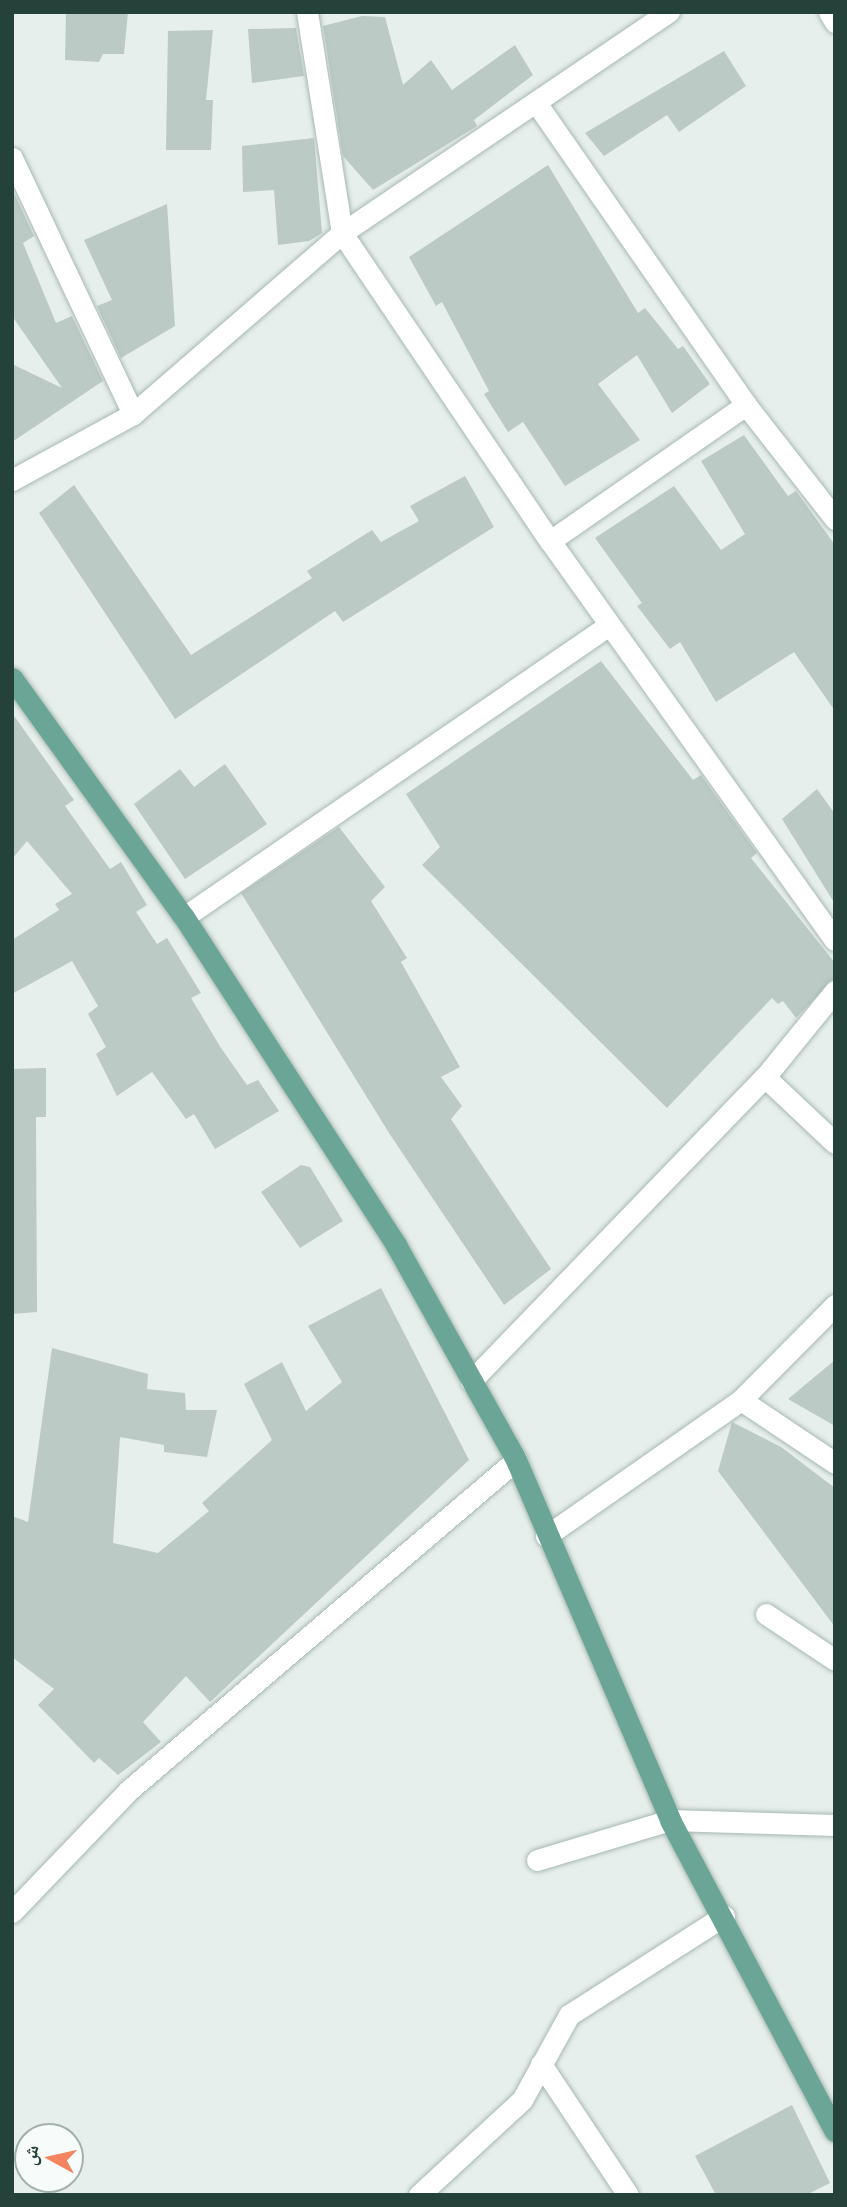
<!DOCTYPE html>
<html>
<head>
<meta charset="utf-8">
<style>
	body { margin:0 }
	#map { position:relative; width:847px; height:2207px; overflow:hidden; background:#e6efeb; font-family:Commissioner,"Noto Naskh Arabic",sans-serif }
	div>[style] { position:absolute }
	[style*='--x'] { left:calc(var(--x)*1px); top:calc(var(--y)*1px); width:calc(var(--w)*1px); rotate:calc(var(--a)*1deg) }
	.building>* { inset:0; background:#bbcac4 }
	.roads { filter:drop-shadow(0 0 2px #a8b8b2) drop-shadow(0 0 2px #a8b8b2) }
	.minor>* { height:21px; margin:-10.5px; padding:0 10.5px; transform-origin:10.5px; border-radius:10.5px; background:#fff }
	.tertiary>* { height:21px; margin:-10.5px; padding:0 10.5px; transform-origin:10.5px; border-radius:10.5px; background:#fff }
	.secondary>* { height:21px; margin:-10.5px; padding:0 10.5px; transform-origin:10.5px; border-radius:10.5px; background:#fff }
	.primary>* { height:21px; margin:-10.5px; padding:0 10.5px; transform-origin:10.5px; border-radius:10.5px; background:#6aa596 }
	span { translate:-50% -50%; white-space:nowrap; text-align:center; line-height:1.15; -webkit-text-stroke:6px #f7fbf9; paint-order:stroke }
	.frame { position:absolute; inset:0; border:14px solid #24423a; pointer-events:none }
	.north { position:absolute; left:14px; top:2123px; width:70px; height:70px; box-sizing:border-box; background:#f7fbf9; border:2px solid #a3b1ad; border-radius:50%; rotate:278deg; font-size:19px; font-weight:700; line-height:28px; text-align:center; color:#24423a }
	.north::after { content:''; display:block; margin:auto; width:24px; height:32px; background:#f4845f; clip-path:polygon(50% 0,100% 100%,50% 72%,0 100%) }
</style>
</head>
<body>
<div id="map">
	<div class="building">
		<div style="clip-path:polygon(66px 12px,128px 12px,124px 54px,103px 54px,99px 62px,65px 60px)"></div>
		<div style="clip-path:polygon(362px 16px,385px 17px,403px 85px,431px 60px,452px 90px,515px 45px,533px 75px,474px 120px,477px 126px,373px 190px,343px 156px,323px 26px)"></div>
		<div style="clip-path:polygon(296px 28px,304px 76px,252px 83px,248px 29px)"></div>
		<div style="clip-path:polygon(213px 30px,206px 100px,213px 100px,211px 150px,166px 150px,168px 31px)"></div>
		<div style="clip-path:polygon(724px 51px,746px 86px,679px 132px,667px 115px,604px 156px,585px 133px)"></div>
		<div style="clip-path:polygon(314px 138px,322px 233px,309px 241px,278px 245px,274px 190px,243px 192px,242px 146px)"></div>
		<div style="clip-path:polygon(548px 165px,638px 313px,645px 308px,678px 349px,683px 346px,710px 384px,672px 413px,637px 355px,598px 384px,640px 440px,565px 486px,523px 422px,508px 432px,484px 394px,489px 391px,442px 302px,436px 306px,409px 257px)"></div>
		<div style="clip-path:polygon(12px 189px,34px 236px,23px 243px,56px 323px,72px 316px,103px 381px,12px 442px,12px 364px,62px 388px,12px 316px)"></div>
		<div style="clip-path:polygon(167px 204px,175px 326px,121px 358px,97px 306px,112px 300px,84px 240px)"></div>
		<div style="clip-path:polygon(744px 435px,788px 496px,796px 491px,835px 545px,835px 711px,794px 652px,716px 702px,680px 642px,670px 649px,637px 606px,642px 603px,595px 538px,674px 486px,721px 550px,745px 534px,701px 461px)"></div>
		<div style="clip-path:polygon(465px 476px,494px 527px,343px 622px,335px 611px,175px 719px,39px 513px,74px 485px,191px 655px,312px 578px,307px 571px,372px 530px,381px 542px,419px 521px,410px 506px)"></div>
		<div style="clip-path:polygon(601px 661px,693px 780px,701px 775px,757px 853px,751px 858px,835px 963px,835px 978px,796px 1018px,783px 1001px,778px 1004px,772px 998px,667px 1108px,422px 865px,440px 847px,406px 794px)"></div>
		<div style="clip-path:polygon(12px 713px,74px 800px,65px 806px,110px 869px,121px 862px,147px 905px,136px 912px,157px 944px,167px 938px,201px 993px,191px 998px,221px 1048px,247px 1085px,258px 1080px,279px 1111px,215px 1149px,194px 1114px,186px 1119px,152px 1072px,117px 1096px,96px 1054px,106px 1047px,88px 1014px,98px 1006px,72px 961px,12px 994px,12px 940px,59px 910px,55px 904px,72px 894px,27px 841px,12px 859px)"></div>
		<div style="clip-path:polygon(225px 764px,267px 824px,185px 879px,134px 804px,180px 769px,194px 787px)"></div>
		<div style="clip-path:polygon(817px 789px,835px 814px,835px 904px,782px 819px)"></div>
		<div style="clip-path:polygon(339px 827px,385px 887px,371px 901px,407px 958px,401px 962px,460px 1067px,441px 1077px,462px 1106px,451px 1119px,551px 1269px,504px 1305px,389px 1133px,241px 893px)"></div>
		<div style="clip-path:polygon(46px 1068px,46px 1117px,36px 1117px,37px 1312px,12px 1314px,12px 1069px)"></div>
		<div style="clip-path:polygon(301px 1165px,310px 1167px,343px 1221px,300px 1248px,261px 1192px)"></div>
		<div style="clip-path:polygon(381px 1288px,469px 1460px,210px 1702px,186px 1676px,143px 1722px,161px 1742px,118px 1775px,99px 1758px,94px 1763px,38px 1705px,54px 1689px,12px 1657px,12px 1516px,28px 1522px,52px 1348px,148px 1374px,147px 1389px,185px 1393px,186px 1410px,217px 1410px,207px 1457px,164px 1452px,164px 1445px,120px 1437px,113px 1543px,158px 1553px,209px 1511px,202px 1503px,272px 1440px,244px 1384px,282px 1362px,306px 1411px,342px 1382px,308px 1326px)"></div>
		<div style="clip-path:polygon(835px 1360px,835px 1426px,788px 1399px)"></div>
		<div style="clip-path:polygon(732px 1422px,781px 1447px,835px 1488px,835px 1627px,718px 1471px)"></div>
		<div style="clip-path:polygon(792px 2105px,830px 2183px,806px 2195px,716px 2195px,695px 2156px)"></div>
	</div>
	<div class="roads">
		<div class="minor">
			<div style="--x:307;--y:12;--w:224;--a:81"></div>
			<div style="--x:342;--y:233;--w:372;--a:56"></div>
			<div style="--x:550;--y:541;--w:490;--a:54.5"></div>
			<div style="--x:829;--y:12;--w:12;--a:59"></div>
			<div style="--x:537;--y:104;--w:366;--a:55.2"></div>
			<div style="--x:746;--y:405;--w:145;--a:52"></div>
			<div style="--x:12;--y:158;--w:283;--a:64.7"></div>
			<div style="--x:12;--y:480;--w:138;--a:-28.6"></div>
			<div style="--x:133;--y:414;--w:276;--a:-40.9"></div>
			<div style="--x:342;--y:233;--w:395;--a:-34.1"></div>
			<div style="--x:550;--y:541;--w:239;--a:-34.8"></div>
			<div style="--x:184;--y:917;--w:516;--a:-34.49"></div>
			<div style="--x:765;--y:1077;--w:96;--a:43.3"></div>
			<div style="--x:471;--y:1381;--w:423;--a:-46"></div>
			<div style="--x:765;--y:1077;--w:111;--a:-50.9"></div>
			<div style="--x:741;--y:1400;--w:113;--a:33.8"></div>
			<div style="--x:546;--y:1536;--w:238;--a:-34.9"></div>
			<div style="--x:741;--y:1400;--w:134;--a:-45.3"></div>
			<div style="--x:766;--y:1614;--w:83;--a:33.7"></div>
			<div style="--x:537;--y:1860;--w:139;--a:-16.7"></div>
			<div style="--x:541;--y:2064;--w:157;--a:56.4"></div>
			<div style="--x:419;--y:2195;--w:140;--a:-42.7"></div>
			<div style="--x:522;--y:2100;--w:97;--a:-61.1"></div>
			<div style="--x:569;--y:2015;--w:184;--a:-32.6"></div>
		</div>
		<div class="tertiary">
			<div style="--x:12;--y:1912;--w:169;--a:-46.2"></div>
			<div style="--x:129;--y:1790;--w:509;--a:-40.45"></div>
		</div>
		<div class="secondary">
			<div style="--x:670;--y:1820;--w:165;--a:1.7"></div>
		</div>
		<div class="primary">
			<div style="--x:12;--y:678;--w:294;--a:54.3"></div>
			<div style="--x:184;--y:917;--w:391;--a:57.1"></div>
			<div style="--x:396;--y:1245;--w:246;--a:60.8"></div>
			<div style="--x:516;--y:1460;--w:392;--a:66.8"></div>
			<div style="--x:670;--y:1820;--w:352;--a:62.1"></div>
		</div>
	</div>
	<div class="frame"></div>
	<div class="north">ش</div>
</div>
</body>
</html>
